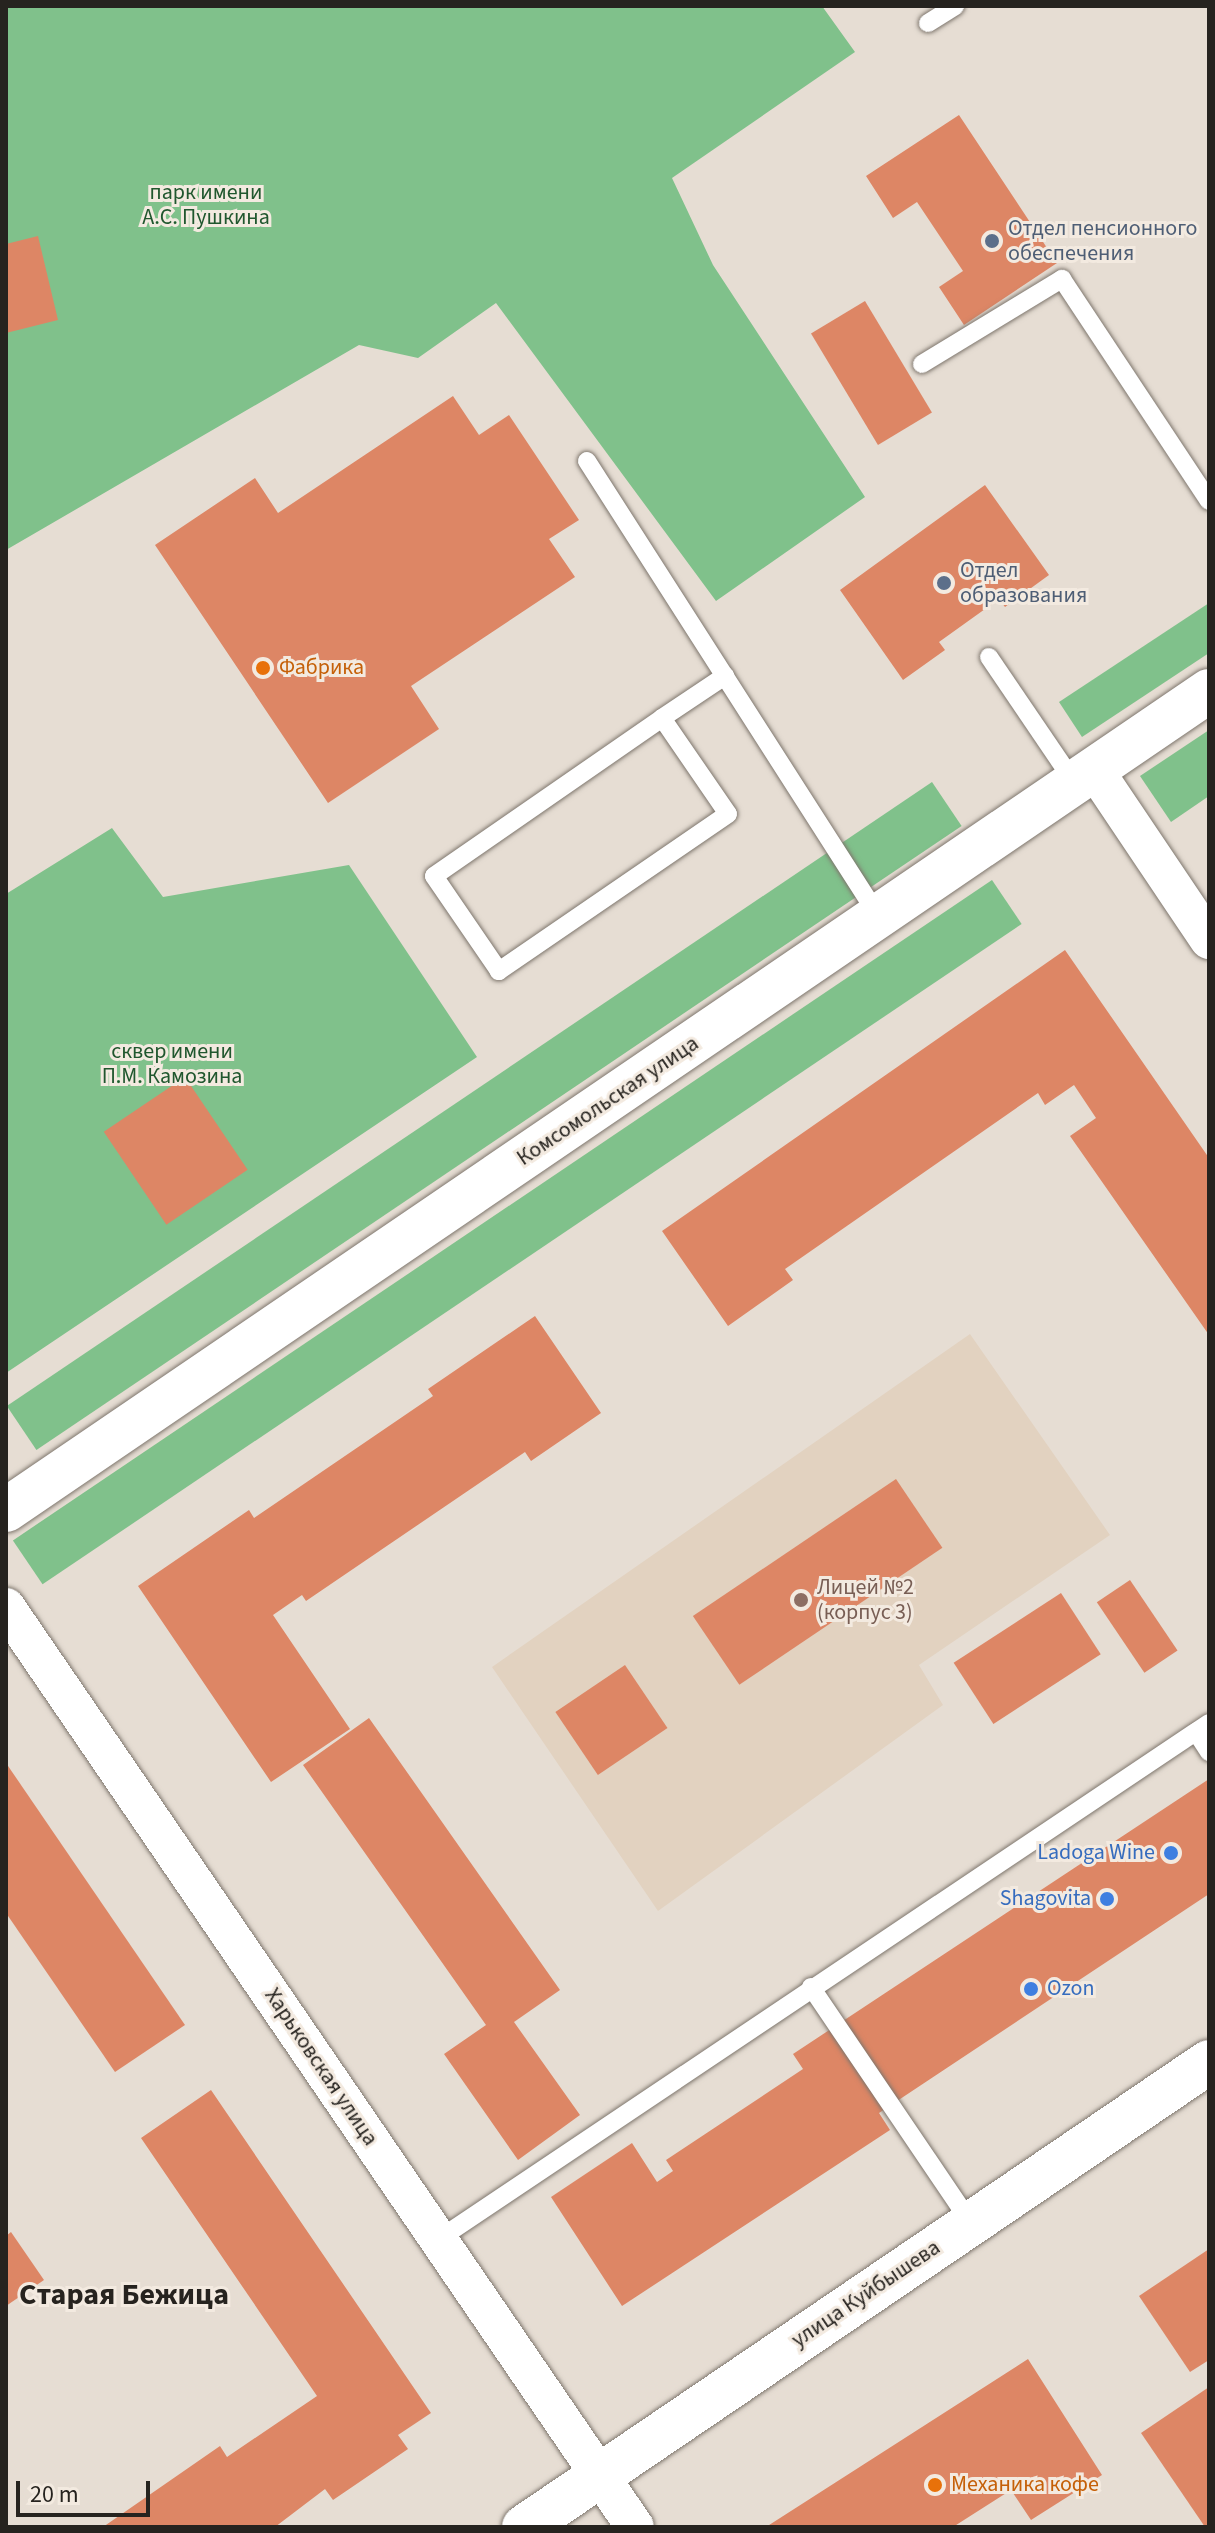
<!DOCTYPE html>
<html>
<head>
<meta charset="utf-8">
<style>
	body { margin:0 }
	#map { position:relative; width:1215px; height:2533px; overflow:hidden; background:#e6ddd3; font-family:"Source Sans 3",sans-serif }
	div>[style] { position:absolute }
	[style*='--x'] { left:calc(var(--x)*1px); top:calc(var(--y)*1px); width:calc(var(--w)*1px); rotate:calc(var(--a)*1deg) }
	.education>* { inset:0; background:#e2d2c0 }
	.green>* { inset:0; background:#80c18b; transform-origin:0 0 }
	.building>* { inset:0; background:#dd8665; transform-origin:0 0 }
	.roads { filter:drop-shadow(0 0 2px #7e766d) drop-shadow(0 0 2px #7e766d) }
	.lane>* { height:18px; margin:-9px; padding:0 9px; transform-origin:9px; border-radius:9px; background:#fff }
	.street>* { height:38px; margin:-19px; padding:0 19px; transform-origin:19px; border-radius:19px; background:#fff }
	.secondary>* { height:44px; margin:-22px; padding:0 22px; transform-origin:22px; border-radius:22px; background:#fff }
	.dots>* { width:22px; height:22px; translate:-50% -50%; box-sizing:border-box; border:4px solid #f3eae0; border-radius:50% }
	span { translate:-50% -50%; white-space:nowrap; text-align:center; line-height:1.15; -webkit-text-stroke:6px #f3eae0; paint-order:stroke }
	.park-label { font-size:22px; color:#20572e }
	.service-label { font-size:22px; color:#4e5e75 }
	.left { translate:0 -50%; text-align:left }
	.food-label { font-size:22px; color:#c56008 }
	.street-label { font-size:22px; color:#26231f }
	.education-label { font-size:22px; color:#785e54 }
	.shop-label { font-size:22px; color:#366cbe }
	.right { translate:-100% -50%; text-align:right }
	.district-label { font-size:30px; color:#26231f; font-weight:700 }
	.frame { position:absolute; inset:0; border:8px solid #26231f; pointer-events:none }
	.scale { position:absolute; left:16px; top:2481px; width:134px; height:36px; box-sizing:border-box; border:4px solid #26231f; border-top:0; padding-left:10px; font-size:24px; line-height:28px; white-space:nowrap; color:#26231f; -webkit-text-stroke:6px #f3eae0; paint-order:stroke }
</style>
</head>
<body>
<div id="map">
	<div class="education">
		<div style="clip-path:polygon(970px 1334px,1110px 1535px,919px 1665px,943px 1705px,658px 1911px,492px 1667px)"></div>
	</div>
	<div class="green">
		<div style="clip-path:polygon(6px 6px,822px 6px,855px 52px,672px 178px,713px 265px,865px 497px,716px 601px,496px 303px,418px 358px,359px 345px,6px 550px)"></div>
		<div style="clip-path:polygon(1209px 603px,1209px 653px,1082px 737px,1059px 702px)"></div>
		<div style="clip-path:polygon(1209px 730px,1209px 796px,1171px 822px,1140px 776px)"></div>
		<div style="left:932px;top:782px;width:53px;height:1116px;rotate:56deg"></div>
		<div style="clip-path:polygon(112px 828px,163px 897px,349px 865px,477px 1057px,6px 1373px,6px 894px)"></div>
		<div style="left:992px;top:880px;width:53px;height:1181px;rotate:56deg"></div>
	</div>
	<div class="building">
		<div style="clip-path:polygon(959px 115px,1057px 263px,964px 325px,939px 287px,963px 271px,917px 202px,893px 218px,866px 176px)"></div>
		<div style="clip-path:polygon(38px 236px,58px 320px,6px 333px,6px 244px)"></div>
		<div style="left:865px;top:301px;width:130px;height:63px;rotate:59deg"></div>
		<div style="clip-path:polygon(453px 396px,479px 435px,509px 415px,579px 520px,549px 539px,575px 577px,411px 686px,439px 729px,328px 803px,155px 545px,255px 478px,278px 513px)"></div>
		<div style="clip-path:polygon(985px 485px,1049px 575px,1005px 607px,999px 599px,939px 642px,945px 650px,903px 680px,840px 590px)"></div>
		<div style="clip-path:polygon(1065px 950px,1209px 1158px,1209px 1335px,1070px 1136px,1096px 1118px,1074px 1085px,1045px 1105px,1038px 1093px,785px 1269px,793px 1280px,728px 1326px,662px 1231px)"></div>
		<div style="left:185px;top:1077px;width:112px;height:98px;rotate:56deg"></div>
		<div style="clip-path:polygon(535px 1316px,601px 1413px,531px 1461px,525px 1452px,306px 1601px,302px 1595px,273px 1615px,350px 1729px,271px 1782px,138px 1586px,249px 1510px,254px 1518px,433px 1396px,428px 1389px)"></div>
		<div style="left:896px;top:1479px;width:83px;height:245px;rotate:56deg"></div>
		<div style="left:1130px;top:1580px;width:85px;height:40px;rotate:56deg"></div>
		<div style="left:1061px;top:1593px;width:73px;height:128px;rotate:57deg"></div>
		<div style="left:625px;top:1665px;width:76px;height:84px;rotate:56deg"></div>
		<div style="clip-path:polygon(369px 1718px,560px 1990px,514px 2022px,580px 2115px,518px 2160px,444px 2054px,486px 2025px,303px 1765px)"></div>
		<div style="clip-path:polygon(6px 1763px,185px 2025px,115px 2072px,6px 1913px)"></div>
		<div style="clip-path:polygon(1209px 1779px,1209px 1894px,879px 2113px,890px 2130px,622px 2306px,551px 2197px,632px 2143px,657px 2182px,673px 2171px,666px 2160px,803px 2069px,793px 2054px)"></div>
		<div style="clip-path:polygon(211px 2090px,431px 2413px,398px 2435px,408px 2449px,333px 2500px,325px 2489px,275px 2527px,103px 2527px,220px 2446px,227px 2457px,317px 2396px,141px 2138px)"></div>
		<div style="clip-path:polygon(11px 2232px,44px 2280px,6px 2306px,6px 2236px)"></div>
		<div style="clip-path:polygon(1209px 2249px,1209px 2360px,1190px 2372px,1139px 2296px)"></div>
		<div style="clip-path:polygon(1028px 2359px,1102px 2475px,1031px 2520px,1011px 2490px,953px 2527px,766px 2527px)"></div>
		<div style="clip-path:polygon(1209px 2387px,1209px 2527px,1205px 2527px,1141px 2433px)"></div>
	</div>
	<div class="roads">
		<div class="lane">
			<div style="--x:928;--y:23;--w:32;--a:-32"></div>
			<div style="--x:922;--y:364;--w:164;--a:-31.3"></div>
			<div style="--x:1062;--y:279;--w:266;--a:56.5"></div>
			<div style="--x:587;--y:461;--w:541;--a:57.37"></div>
			<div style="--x:989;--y:657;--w:151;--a:55.8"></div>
			<div style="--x:662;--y:718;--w:116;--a:55.5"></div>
			<div style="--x:728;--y:814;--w:278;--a:145.6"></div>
			<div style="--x:499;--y:971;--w:115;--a:-124.4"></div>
			<div style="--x:434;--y:876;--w:277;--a:-34.7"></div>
			<div style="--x:662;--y:718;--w:76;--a:-33.7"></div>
			<div style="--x:1196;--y:1732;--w:24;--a:57"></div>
			<div style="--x:811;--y:1987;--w:285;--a:55.9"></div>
			<div style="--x:439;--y:2239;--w:927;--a:-33.83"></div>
		</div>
		<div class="street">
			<div style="--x:1094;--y:769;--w:206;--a:56.1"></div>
			<div style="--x:6;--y:1607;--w:1114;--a:55.64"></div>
		</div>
		<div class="secondary">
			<div style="--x:6;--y:1510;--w:1455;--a:-34.25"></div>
			<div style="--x:524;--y:2527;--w:828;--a:-34.17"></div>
		</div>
	</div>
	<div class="dots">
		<div style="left:992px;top:241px;background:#5c6f8a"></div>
		<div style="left:944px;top:583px;background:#5c6f8a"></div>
		<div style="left:263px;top:668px;background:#e8710a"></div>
		<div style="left:801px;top:1600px;background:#8d6e63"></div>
		<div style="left:1171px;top:1853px;background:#3f7fe0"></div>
		<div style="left:1107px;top:1899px;background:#3f7fe0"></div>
		<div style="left:1031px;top:1989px;background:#3f7fe0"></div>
		<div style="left:935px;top:2485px;background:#e8710a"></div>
	</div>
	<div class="park-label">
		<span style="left:206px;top:205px">парк имени<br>А.С. Пушкина</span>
		<span style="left:172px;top:1064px">сквер имени<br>П.М. Камозина</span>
	</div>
	<div class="service-label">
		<span class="left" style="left:1008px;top:241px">Отдел пенсионного<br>обеспечения</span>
		<span class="left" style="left:960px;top:583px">Отдел<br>образования</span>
	</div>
	<div class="food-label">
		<span class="left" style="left:279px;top:668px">Фабрика</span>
		<span class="left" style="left:951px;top:2485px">Механика кофе</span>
	</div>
	<div class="street-label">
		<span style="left:608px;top:1101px;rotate:-34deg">Комсомольская улица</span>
		<span style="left:321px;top:2067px;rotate:56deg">Харьковская улица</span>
		<span style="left:866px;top:2294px;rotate:-34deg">улица Куйбышева</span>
	</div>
	<div class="education-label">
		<span class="left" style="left:817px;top:1600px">Лицей №2<br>(корпус 3)</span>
	</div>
	<div class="shop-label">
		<span class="right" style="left:1155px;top:1853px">Ladoga Wine</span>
		<span class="right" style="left:1091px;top:1899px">Shagovita</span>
		<span class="left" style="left:1047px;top:1989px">Ozon</span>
	</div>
	<div class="district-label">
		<span style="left:124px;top:2295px">Cтарая Бежица</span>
	</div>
	<div class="frame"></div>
	<div class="scale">20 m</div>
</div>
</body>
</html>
